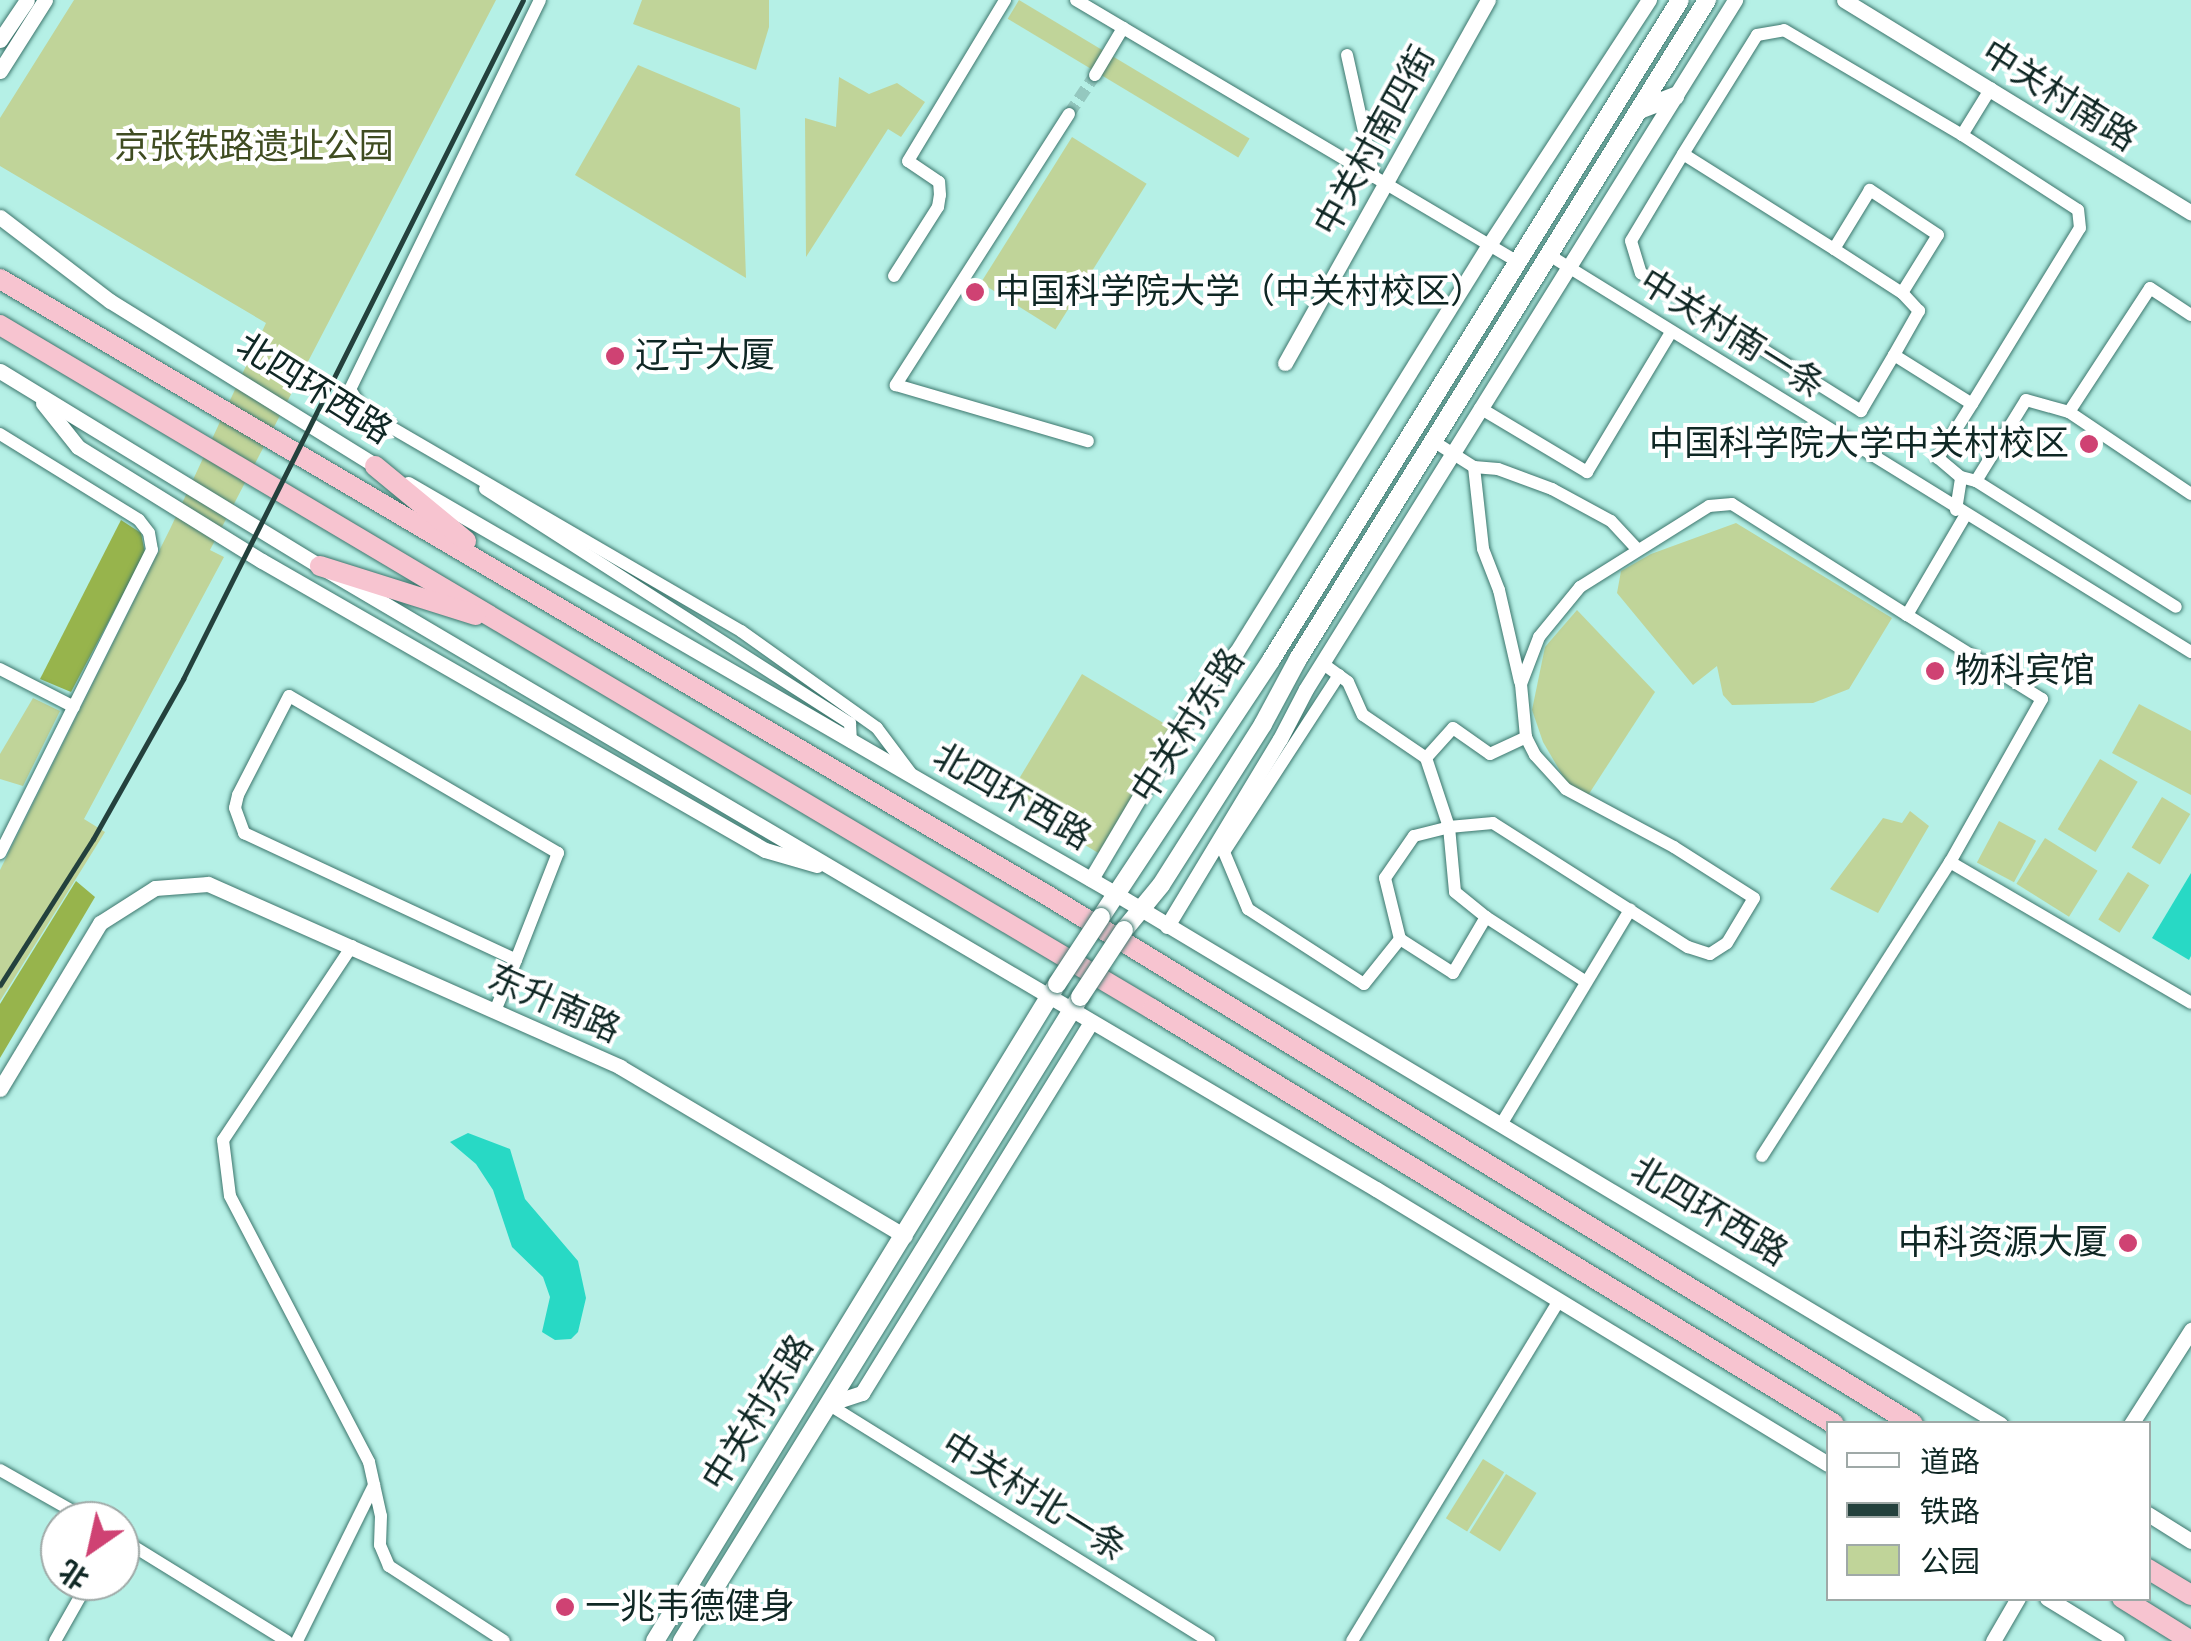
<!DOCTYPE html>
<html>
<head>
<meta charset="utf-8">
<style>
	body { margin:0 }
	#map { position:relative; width:2191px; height:1641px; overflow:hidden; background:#b5f0e6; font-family:"Source Sans 3","Noto Sans SC",sans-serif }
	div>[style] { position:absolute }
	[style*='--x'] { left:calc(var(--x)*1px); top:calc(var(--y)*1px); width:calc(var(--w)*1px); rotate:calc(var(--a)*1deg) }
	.green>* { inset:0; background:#c0d499; transform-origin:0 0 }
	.forest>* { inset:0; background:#97b44c }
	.water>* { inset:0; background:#28d9c5 }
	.minor-tunnel>* { height:12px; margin-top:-6px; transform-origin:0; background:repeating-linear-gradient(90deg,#94c8bf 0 12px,transparent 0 18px) }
	.roads { filter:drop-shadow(0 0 2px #3d766d) drop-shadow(0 0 2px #3d766d) }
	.minor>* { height:12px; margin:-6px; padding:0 6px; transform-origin:6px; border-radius:6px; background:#fff }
	.tertiary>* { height:15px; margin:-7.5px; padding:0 7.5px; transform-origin:7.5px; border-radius:7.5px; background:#fff }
	.secondary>* { height:18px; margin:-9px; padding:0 9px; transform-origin:9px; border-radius:9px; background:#fff }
	.trunk>* { height:20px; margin:-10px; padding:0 10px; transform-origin:10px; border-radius:10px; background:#f7c4d0 }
	.rail>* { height:5px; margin:-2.5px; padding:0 2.5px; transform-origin:2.5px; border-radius:2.5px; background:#24413d }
	.bridges { filter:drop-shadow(0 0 2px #3d766d) drop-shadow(0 0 2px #3d766d) }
	.secondary-bridge>* { height:18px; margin:-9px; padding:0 9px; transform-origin:9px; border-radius:9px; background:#fff }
	.dots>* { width:28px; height:28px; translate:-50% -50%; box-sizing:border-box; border:5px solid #fff; border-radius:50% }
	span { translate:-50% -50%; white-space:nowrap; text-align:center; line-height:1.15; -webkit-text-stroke:8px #fff; paint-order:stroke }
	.street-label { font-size:35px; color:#0f2724 }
	.park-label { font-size:35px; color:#3f4c21 }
	.poi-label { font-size:35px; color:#0f2724 }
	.left { translate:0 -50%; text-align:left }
	.right { translate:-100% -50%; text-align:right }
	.legend { position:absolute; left:1826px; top:1421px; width:325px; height:180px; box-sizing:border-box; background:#fff; border:2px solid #9fa9a7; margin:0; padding:12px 18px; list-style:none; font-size:30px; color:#0f2724 }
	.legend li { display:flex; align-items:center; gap:20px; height:50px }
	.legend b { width:50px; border:2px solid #9fa9a7 }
	.north { position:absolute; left:40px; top:1501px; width:100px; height:100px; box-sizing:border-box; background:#fff; border:2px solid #9fa9a7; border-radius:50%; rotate:214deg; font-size:28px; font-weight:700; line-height:40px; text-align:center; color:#0f2724 }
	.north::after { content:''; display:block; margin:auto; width:35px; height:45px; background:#cf4273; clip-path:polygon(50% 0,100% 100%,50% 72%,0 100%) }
</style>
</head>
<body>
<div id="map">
	<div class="green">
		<div style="clip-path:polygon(74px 0,496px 0,210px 550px,224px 557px,84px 819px,105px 832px,0 1001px,0 870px,171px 527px,266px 323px,0 166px,0 118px)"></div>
		<div style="clip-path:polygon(642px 0,769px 0,769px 27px,756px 70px,633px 24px)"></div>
		<div style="left:1019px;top:0;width:269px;height:22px;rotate:31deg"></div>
		<div style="clip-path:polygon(638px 65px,740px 108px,746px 278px,575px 175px)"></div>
		<div style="clip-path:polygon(839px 77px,869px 94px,897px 83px,925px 102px,901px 137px,888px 129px,806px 257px,805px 118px,836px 127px)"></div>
		<div style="left:1072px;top:137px;width:88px;height:172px;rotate:32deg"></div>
		<div style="clip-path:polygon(1736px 523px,1892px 618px,1849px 689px,1813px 703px,1732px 705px,1723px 695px,1717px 666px,1693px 685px,1617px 593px,1621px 571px,1651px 554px)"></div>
		<div style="clip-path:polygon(1577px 610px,1655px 692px,1583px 803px,1577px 800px,1543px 742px,1532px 710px,1545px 647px)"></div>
		<div style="left:1082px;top:674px;width:110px;height:145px;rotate:31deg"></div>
		<div style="clip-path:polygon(33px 698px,60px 711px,23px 786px,0 779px,0 754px)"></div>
		<div style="clip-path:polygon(2139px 704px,2191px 731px,2191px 795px,2112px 753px)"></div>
		<div style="left:2100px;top:759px;width:44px;height:82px;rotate:31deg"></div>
		<div style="left:2162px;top:797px;width:33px;height:59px;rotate:31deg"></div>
		<div style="clip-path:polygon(1910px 811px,1929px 826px,1878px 913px,1830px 889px,1883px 818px,1902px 823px)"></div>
		<div style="left:1999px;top:821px;width:42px;height:47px;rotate:28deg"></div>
		<div style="left:2045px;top:838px;width:62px;height:54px;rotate:32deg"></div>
		<div style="left:2128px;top:872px;width:25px;height:56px;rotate:32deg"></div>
		<div style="left:1483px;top:1459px;width:25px;height:70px;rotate:32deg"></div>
		<div style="left:1506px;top:1474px;width:36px;height:69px;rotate:32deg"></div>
	</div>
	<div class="forest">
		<div style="clip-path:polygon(121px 520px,141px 533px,145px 553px,71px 692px,40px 679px)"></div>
		<div style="clip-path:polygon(76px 881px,95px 897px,0 1058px,0 1004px)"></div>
	</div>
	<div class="water">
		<div style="clip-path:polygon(2191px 873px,2191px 956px,2189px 960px,2152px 938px)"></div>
		<div style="clip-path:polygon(468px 1133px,510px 1149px,525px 1199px,578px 1261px,586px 1298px,578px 1332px,571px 1339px,555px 1340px,542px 1332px,550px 1297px,543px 1277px,512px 1247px,493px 1190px,476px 1164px,450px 1142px)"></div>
	</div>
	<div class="minor-tunnel">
		<div style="--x:1069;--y:114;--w:47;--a:-56.3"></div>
	</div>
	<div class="roads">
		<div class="minor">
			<div style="--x:540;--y:0;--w:433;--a:116"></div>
			<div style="--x:350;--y:389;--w:26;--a:59"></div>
			<div style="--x:363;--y:411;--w:437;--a:30.2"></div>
			<div style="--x:741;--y:631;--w:167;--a:35.5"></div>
			<div style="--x:877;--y:728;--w:55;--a:53.1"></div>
			<div style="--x:1076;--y:0;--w:514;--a:30.66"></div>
			<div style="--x:1347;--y:55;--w:125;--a:77.5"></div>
			<div style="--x:1095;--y:75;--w:55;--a:-59.2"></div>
			<div style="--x:1069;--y:114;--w:322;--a:122.6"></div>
			<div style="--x:896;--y:385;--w:200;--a:16.3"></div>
			<div style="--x:1683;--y:154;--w:101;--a:120.9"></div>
			<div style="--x:1631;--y:241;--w:34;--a:73"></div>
			<div style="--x:1641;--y:273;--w:260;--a:32.1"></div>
			<div style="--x:1861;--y:411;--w:65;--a:-59.5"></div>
			<div style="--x:1894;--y:355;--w:92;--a:32.1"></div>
			<div style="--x:1972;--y:404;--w:64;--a:122.2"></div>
			<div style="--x:1938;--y:458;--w:30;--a:40"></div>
			<div style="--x:1961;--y:477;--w:16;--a:15"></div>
			<div style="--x:1976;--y:481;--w:95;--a:-58.3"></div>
			<div style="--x:2026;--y:400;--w:45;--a:15.6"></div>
			<div style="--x:2069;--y:412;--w:147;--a:33.9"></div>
			<div style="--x:1834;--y:249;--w:81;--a:32.9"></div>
			<div style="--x:1549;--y:255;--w:755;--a:31.73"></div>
			<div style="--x:894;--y:276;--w:82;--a:-57.5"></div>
			<div style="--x:938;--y:207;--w:12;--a:-81"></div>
			<div style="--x:940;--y:195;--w:13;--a:-94"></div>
			<div style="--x:939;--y:182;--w:37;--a:-146"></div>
			<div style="--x:908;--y:161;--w:188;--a:-58.9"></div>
			<div style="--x:1894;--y:355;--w:51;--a:-60.4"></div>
			<div style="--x:1919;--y:311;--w:25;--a:-133"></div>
			<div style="--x:1902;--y:293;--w:68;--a:-58.2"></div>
			<div style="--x:1938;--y:235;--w:82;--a:-146.5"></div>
			<div style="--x:1870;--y:190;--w:69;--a:121.4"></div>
			<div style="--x:1834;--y:249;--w:178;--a:-147.8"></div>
			<div style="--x:1683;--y:154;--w:140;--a:-58.1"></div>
			<div style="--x:1757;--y:35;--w:27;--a:-10"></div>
			<div style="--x:1784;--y:30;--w:207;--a:30.5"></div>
			<div style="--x:1972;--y:404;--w:206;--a:-58.5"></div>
			<div style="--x:2080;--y:228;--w:18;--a:-96"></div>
			<div style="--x:2078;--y:210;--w:138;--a:-147.1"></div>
			<div style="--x:1962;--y:135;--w:55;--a:-58.3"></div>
			<div style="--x:1480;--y:408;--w:125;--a:30.9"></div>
			<div style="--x:1587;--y:472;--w:163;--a:-59"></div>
			<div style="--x:2069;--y:412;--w:148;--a:-56.8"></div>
			<div style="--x:2150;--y:288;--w:49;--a:33.4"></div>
			<div style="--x:0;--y:434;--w:163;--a:31.7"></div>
			<div style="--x:139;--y:520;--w:16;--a:52"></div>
			<div style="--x:149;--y:533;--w:17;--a:80"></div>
			<div style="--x:152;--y:550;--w:339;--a:116.6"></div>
			<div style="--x:1433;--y:441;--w:49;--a:32.4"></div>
			<div style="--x:1474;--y:467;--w:82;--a:83.7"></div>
			<div style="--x:1483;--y:549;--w:44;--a:68.7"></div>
			<div style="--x:1499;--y:590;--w:94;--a:77.1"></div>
			<div style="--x:1474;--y:467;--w:24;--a:5"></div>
			<div style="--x:1498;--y:469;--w:58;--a:20.3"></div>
			<div style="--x:1552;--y:489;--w:67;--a:28.5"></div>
			<div style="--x:1611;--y:521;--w:38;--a:47"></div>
			<div style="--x:1976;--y:481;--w:236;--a:32.2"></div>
			<div style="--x:485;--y:489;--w:434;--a:32.7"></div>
			<div style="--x:850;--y:723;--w:19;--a:87"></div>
			<div style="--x:1956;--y:510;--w:33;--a:-81"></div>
			<div style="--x:1965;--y:516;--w:115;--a:120.4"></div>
			<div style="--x:1907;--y:615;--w:159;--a:31.9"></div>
			<div style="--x:2042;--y:699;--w:187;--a:119.4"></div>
			<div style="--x:1950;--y:862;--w:279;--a:30.3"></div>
			<div style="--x:1322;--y:663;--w:32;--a:36"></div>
			<div style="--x:1348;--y:682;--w:36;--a:66"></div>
			<div style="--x:1363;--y:715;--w:76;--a:34.3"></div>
			<div style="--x:1426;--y:758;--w:73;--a:71.6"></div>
			<div style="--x:1449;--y:827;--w:44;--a:-5.2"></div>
			<div style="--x:1493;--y:823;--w:231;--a:32.5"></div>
			<div style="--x:1688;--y:947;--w:23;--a:18"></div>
			<div style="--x:1710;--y:954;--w:20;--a:-33"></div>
			<div style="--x:1727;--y:943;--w:52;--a:-59"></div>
			<div style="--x:1754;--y:898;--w:95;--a:-147.5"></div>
			<div style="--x:1674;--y:847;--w:123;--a:-151.8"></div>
			<div style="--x:1566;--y:789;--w:46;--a:-132.4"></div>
			<div style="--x:1535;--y:755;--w:20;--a:-117"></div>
			<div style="--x:1526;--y:737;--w:53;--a:-95.4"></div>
			<div style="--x:1521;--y:684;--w:50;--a:-69"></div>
			<div style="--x:1539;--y:637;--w:65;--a:-50.6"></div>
			<div style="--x:1580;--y:587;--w:152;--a:-32.1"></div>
			<div style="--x:1709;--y:506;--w:23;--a:-5"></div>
			<div style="--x:1732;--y:504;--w:207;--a:32.4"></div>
			<div style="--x:0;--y:669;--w:83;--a:27.2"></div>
			<div style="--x:1339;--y:675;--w:211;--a:123"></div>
			<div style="--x:1224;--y:852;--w:62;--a:67.2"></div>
			<div style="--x:1248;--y:909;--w:138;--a:32.9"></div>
			<div style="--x:1364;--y:984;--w:58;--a:-51.3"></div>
			<div style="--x:1400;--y:939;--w:63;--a:32.7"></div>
			<div style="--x:1453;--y:973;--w:65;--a:-59.5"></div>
			<div style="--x:1486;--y:917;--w:119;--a:33"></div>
			<div style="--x:1426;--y:758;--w:40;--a:-48"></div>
			<div style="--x:1453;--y:728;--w:45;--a:35.1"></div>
			<div style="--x:1490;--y:754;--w:40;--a:-25"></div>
			<div style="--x:1400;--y:939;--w:63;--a:-103.8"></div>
			<div style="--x:1385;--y:878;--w:51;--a:-55.4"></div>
			<div style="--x:1414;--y:836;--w:36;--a:-14"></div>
			<div style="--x:1449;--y:827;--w:65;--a:84.7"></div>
			<div style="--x:1455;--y:892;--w:40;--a:39"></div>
			<div style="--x:352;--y:946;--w:233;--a:123.6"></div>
			<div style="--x:223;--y:1140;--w:56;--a:82.9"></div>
			<div style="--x:230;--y:1196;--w:300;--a:62.4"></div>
			<div style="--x:369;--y:1462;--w:55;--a:77.5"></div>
			<div style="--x:381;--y:1516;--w:29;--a:92"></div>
			<div style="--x:380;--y:1545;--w:23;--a:67"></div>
			<div style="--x:389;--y:1566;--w:137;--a:33.1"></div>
			<div style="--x:495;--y:1011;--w:55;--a:-67.6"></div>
			<div style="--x:516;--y:960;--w:115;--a:-68.6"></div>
			<div style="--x:558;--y:853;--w:311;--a:-149.7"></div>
			<div style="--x:289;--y:696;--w:111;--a:117.3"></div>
			<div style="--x:238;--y:795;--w:13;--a:103"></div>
			<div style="--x:235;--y:808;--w:27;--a:70"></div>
			<div style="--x:244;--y:833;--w:300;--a:25"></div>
			<div style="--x:1502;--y:1123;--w:249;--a:-59"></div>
			<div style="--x:1762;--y:1156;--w:349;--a:-57.4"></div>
			<div style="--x:828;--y:1404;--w:449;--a:31.9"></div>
			<div style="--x:0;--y:1470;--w:103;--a:29.5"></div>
			<div style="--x:120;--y:1538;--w:196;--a:31.7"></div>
			<div style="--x:55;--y:1641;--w:69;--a:-60.5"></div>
			<div style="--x:297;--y:1641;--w:174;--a:-63.7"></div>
			<div style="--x:1352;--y:1641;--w:399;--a:-58.7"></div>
		</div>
		<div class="tertiary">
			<div style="--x:1844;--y:0;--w:407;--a:31.5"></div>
			<div style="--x:0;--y:40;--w:48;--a:-56"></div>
			<div style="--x:0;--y:71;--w:84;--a:-57.6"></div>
			<div style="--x:0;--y:217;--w:138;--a:37.4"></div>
			<div style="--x:110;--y:301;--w:322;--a:31.8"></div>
			<div style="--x:1285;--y:363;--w:416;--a:-60.8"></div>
			<div style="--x:0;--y:371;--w:375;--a:31.4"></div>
			<div style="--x:320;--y:566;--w:1226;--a:30.54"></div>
			<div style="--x:1376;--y:1189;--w:529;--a:31.32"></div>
			<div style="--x:43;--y:403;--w:56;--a:51.5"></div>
			<div style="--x:78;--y:447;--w:216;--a:31.8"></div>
			<div style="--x:262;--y:561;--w:580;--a:29.88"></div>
			<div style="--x:765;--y:850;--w:54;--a:16.1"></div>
			<div style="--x:408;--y:484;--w:818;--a:30.07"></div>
			<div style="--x:1116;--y:894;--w:1031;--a:30.94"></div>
			<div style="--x:1091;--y:879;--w:218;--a:-59.4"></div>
			<div style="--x:1202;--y:691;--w:53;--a:-48.8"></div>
			<div style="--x:1237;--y:651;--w:478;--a:-58.2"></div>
			<div style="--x:1489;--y:245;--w:293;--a:-56.9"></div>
			<div style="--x:1167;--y:926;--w:218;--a:-58.9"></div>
			<div style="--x:1280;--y:739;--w:56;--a:-62.5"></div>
			<div style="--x:1306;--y:689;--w:812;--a:-58.09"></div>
			<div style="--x:0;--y:1089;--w:194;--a:-58.9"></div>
			<div style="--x:100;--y:923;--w:65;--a:-32.5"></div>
			<div style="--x:155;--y:888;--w:53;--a:-4.3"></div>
			<div style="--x:208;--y:884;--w:451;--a:23.9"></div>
			<div style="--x:620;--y:1067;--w:331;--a:30.7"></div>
			<div style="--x:828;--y:1404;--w:36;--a:-18"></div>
			<div style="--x:862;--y:1393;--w:436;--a:-58.3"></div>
			<div style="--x:2131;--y:1424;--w:112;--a:-57.4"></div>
			<div style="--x:2148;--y:1514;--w:51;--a:32.1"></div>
			<div style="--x:2047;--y:1598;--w:82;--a:31.6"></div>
			<div style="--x:1993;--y:1641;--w:50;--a:-59.8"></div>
		</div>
		<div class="secondary">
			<div style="--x:1639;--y:110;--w:39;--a:-21"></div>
			<div style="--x:1101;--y:917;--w:308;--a:-56.5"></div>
			<div style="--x:1271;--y:660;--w:776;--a:-58.21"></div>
			<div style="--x:1124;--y:930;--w:58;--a:-50.6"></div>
			<div style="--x:1161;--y:885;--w:191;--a:-57.6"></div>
			<div style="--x:1263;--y:724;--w:74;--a:-61.7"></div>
			<div style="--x:1298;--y:659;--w:776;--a:-58.17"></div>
			<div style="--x:655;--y:1641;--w:770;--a:-58.54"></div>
			<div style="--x:682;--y:1641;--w:757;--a:-58.28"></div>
		</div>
		<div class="trunk">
			<div style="--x:0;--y:279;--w:1213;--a:30.48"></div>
			<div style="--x:1045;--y:894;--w:1017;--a:31.41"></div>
			<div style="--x:0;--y:325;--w:1340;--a:30.7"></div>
			<div style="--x:1152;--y:1009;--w:798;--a:31.32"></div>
			<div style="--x:375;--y:466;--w:118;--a:39.5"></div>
			<div style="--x:320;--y:566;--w:163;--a:17.5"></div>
			<div style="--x:2148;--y:1569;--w:50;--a:31.2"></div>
			<div style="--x:2122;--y:1598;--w:81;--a:31.9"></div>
		</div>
	</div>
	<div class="rail">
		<div style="--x:0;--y:985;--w:173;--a:-57.5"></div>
		<div style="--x:93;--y:839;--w:184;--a:-60.6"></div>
		<div style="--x:183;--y:679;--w:759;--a:-63.4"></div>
	</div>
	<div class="bridges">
		<div class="secondary-bridge">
			<div style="--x:1057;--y:984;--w:80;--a:-56.7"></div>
			<div style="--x:1080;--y:997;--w:80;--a:-56.7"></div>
		</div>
	</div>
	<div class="dots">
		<div style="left:975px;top:292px;background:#cf4273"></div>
		<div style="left:615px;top:356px;background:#cf4273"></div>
		<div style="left:2089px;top:444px;background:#cf4273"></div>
		<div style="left:1935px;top:671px;background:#cf4273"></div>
		<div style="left:2128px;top:1243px;background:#cf4273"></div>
		<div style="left:565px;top:1607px;background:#cf4273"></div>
	</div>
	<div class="street-label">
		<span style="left:2059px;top:96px;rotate:32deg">中关村南路</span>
		<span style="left:1375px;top:141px;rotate:-61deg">中关村南四街</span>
		<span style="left:1732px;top:334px;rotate:32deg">中关村南一条</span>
		<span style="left:314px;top:389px;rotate:32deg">北四环西路</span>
		<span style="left:1188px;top:726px;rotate:-57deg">中关村东路</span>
		<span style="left:1012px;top:797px;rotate:30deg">北四环西路</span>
		<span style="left:554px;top:1004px;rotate:24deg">东升南路</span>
		<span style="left:1709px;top:1212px;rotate:31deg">北四环西路</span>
		<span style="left:758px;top:1413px;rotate:-58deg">中关村东路</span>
		<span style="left:1034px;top:1497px;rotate:32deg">中关村北一条</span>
	</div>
	<div class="park-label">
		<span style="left:254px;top:147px">京张铁路遗址公园</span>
	</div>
	<div class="poi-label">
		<span class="left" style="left:995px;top:292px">中国科学院大学（中关村校区）</span>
		<span class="left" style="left:635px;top:356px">辽宁大厦</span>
		<span class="right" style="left:2069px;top:444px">中国科学院大学中关村校区</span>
		<span class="left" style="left:1955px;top:671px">物科宾馆</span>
		<span class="right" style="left:2108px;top:1243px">中科资源大厦</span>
		<span class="left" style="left:585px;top:1607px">一兆韦德健身</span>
	</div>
	<ul class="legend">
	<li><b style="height:12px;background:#fff"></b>道路</li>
	<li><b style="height:12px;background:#24413d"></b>铁路</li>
	<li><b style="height:28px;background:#c0d499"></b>公园</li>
	</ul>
	<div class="north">北</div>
</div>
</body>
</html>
